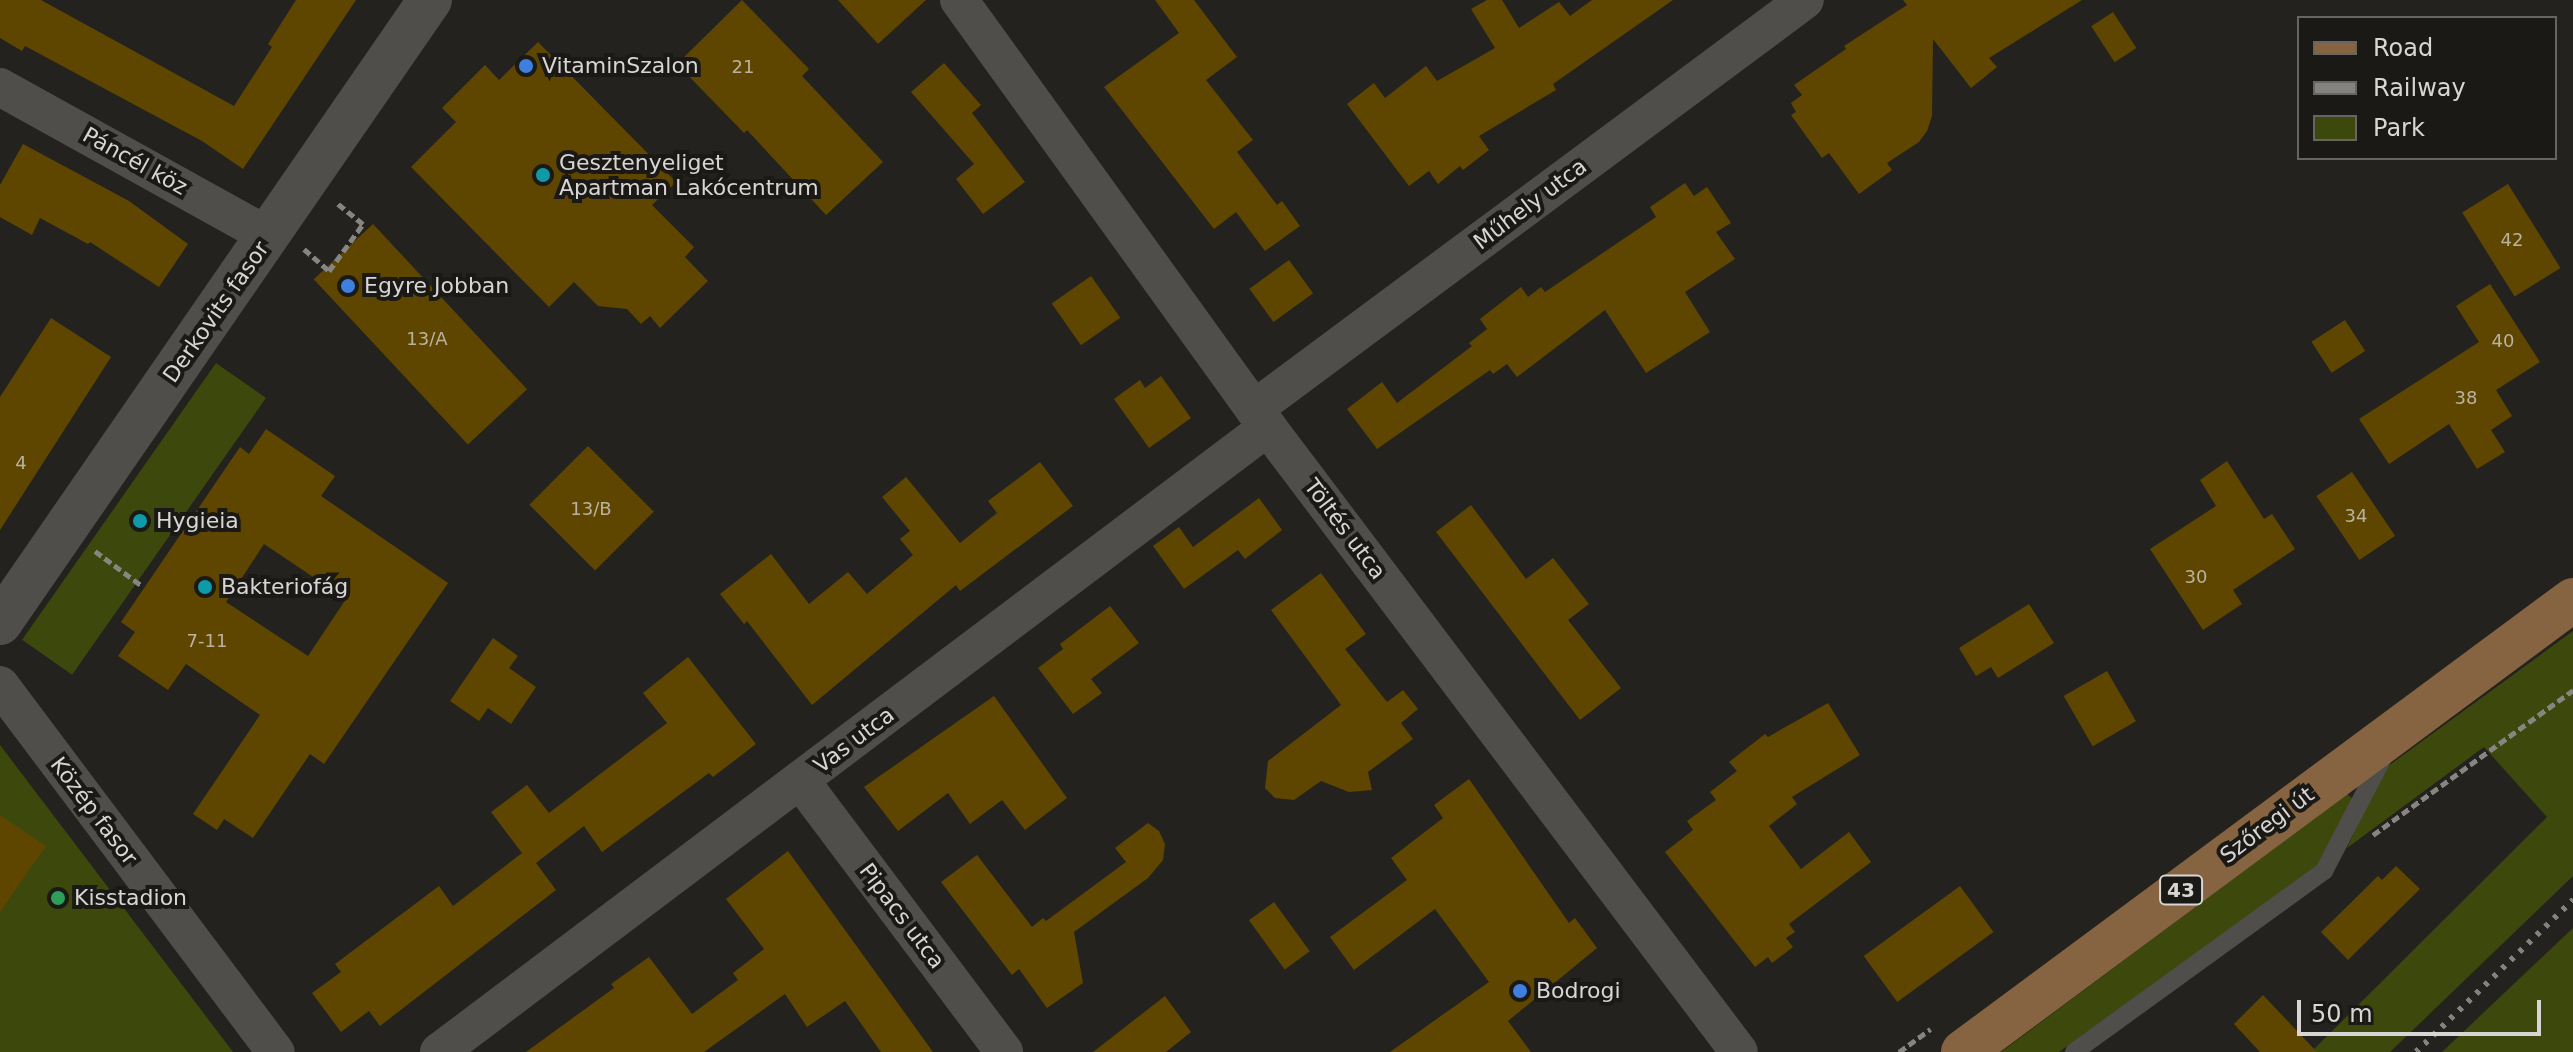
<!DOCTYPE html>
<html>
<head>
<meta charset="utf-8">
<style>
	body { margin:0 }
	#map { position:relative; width:2573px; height:1052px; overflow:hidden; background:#24221e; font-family:"DejaVu Sans",sans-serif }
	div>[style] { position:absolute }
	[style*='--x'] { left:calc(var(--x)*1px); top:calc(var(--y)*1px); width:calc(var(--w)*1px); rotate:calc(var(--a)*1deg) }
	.green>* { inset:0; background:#3d480c; transform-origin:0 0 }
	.building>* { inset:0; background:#5e4600; transform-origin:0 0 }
	.path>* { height:5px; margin-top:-2.5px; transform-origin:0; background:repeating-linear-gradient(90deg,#878582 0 8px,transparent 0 12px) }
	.service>* { height:18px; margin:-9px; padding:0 9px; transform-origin:9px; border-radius:9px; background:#504e4a }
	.minor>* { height:38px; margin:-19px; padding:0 19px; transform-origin:19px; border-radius:19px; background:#504e4a }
	.tertiary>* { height:44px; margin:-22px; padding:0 22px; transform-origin:22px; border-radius:22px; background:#504e4a }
	.primary>* { height:44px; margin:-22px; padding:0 22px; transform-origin:22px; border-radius:22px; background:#876441 }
	.rail>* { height:6px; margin-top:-3px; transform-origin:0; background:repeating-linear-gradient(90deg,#84827f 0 4px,transparent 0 12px) }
	.dots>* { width:22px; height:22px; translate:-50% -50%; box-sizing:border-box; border:4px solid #1a1915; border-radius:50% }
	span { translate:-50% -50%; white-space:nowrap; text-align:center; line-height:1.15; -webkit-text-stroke:8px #1a1915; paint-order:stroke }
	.number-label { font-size:18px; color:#bab29f }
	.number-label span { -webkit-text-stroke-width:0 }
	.shield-label span { padding:2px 6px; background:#1a1915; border:2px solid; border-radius:6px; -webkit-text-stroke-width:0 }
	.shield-label { font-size:20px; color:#d8d6d4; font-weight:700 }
	.poi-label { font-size:22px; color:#d8d6d4 }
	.left { translate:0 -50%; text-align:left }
	.street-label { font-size:22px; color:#d8d6d4 }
	.legend { position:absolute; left:2297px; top:16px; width:260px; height:144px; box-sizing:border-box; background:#1a1915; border:2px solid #666561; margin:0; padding:10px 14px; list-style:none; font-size:24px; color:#d8d6d4 }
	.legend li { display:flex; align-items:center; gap:16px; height:40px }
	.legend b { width:40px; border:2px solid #666561 }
	.scale { position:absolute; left:2297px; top:1000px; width:244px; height:36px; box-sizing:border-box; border:4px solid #d8d6d4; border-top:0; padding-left:10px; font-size:24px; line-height:28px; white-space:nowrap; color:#d8d6d4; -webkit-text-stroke:6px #1a1915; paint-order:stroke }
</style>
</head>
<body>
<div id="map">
	<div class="green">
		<div style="left:216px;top:363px;width:61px;height:338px;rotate:35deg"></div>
		<div style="clip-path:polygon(2573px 631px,2573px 876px,2390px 1052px,2311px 1052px,2547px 817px,2484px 747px,2347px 848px,2384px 769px)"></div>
		<div style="clip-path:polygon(0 745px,233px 1052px,0 1052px)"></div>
		<div style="clip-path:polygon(2347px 794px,2353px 799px,2317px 865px,2279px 894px,2059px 1052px,2001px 1052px)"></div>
		<div style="clip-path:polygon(2573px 928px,2573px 1052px,2442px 1052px)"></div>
	</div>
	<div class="building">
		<div style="clip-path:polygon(0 0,41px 0,234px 106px,272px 47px,268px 44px,296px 0,356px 0,243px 169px,202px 141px,25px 46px,22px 51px,0 38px)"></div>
		<div style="clip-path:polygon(742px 0,809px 69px,802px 76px,883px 162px,826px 215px,747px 130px,744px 133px,677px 64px)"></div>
		<div style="clip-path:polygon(838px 0,926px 0,878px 44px)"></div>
		<div style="clip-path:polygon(1155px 0,1194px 0,1237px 57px,1206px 80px,1253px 140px,1237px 152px,1277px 205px,1282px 201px,1300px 226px,1265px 251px,1236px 212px,1214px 229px,1104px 87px,1179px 33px)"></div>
		<div style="clip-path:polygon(1487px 0,1502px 0,1519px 28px,1559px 2px,1570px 16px,1592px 0,1673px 0,1553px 84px,1556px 90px,1479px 136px,1489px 150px,1463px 170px,1460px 166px,1438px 184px,1429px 171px,1409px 186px,1347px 104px,1374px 83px,1385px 98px,1426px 66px,1437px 81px,1495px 48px,1471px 9px)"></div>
		<div style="clip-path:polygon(1903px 0,2082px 0,1989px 58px,1997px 67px,1971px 88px,1933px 39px,1932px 116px,1927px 131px,1919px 142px,1887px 163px,1892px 170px,1859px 194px,1829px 153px,1822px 158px,1791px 115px,1796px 112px,1791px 103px,1802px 95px,1794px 85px,1846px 49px,1844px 46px,1907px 5px)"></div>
		<div style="left:2113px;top:12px;width:43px;height:26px;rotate:57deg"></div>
		<div style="clip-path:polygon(538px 42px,676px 182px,652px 205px,694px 247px,685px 257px,708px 281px,660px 328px,650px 316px,641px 324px,627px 309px,598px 306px,574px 282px,549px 307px,411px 167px,456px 122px,442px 108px,485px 65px,499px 80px)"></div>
		<div style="clip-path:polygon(944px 63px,981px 105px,972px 113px,1025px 182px,983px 214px,956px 179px,974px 164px,911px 92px)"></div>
		<div style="clip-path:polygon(23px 144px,129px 201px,188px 244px,159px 287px,90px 242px,88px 244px,40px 218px,32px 235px,0 217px,0 185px)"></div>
		<div style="clip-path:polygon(1685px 183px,1694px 196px,1707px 187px,1731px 223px,1716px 232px,1735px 259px,1685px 292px,1710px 332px,1646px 373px,1605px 310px,1517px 377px,1507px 364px,1493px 374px,1490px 370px,1377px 449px,1347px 409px,1382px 382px,1397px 403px,1472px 346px,1469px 343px,1487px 329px,1480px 319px,1521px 287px,1528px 297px,1541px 287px,1545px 292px,1656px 217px,1650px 207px)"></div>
		<div style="left:2508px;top:184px;width:99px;height:54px;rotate:58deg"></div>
		<div style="left:373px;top:224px;width:226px;height:81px;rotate:47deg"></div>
		<div style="left:1289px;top:260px;width:41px;height:49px;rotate:54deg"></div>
		<div style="left:1091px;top:276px;width:51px;height:48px;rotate:55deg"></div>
		<div style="clip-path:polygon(2490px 284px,2540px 362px,2496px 390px,2512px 416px,2491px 430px,2505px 452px,2477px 469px,2449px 424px,2389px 464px,2359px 419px,2479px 342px,2456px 306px)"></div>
		<div style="clip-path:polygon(51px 318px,111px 357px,0 530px,0 397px)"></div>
		<div style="left:2345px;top:320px;width:37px;height:40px;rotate:57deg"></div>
		<div style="clip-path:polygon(1161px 376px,1191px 418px,1149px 448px,1114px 399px,1140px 380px,1145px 388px)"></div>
		<div style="clip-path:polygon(evenodd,266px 429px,335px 476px,321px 496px,448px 583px,324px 764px,310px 754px,253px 838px,224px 819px,217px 830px,193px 814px,260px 715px,186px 664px,168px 690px,118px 656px,135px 632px,121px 622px,240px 447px,249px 454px,266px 429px,264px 544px,346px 599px,308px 656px,226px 602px,264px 544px)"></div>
		<div style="left:588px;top:446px;width:93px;height:83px;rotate:45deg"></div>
		<div style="clip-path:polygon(2227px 461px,2264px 519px,2272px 514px,2295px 549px,2233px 590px,2242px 604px,2203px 630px,2150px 549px,2216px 506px,2200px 480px)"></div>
		<div style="clip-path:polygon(1040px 462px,1073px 506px,960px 591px,956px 585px,812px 705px,747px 621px,744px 624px,720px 594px,771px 554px,809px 604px,848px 572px,867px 594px,913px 555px,900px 539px,910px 531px,882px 497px,906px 477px,960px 543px,997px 513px,988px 501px)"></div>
		<div style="left:2352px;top:472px;width:77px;height:43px;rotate:56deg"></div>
		<div style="clip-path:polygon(1259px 498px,1282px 530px,1245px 559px,1238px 550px,1184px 589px,1153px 546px,1179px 527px,1193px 547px)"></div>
		<div style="clip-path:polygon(1471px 505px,1526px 579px,1553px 558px,1589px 604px,1568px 620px,1621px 688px,1580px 720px,1436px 532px)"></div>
		<div style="clip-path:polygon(1321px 573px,1366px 634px,1345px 649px,1387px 702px,1403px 690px,1418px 709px,1401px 723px,1413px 739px,1368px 772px,1372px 790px,1349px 792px,1321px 781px,1294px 800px,1275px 798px,1265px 788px,1268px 761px,1341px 705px,1271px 610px)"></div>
		<div style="clip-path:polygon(2029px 604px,2054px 643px,1998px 678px,1991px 667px,1976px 676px,1959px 648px)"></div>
		<div style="clip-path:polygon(1110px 606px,1139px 643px,1091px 679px,1102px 693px,1073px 714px,1038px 668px,1063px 649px,1060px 644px)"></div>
		<div style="clip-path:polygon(493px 638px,518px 656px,509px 668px,536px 687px,511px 724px,488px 708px,479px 721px,450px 701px)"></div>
		<div style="clip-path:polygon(688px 657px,756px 744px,713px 777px,709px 773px,602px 852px,584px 826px,536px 863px,556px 890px,380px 1026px,369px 1011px,341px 1032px,312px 993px,341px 972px,335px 964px,439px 886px,453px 906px,522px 853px,491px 812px,527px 785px,549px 813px,667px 723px,643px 693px)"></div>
		<div style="left:2107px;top:671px;width:58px;height:50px;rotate:60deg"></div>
		<div style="clip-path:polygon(994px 696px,1067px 798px,1025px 830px,1002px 800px,970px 824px,948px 793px,898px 831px,864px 787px)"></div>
		<div style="clip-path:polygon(1828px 703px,1860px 755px,1792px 797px,1797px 804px,1769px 826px,1801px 869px,1849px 832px,1871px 862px,1789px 924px,1795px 932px,1786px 938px,1793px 947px,1772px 963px,1768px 957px,1755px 967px,1665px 852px,1693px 830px,1687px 821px,1716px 800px,1710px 792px,1737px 771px,1729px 762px,1765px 734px,1768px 737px)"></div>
		<div style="clip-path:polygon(1469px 779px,1569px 923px,1575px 918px,1597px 948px,1508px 1021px,1531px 1052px,1390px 1052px,1489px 982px,1435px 909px,1354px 970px,1330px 937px,1407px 880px,1391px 858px,1443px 818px,1434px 805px)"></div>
		<div style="clip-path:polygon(0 815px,46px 846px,0 912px)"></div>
		<div style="clip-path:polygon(1148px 823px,1159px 831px,1165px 844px,1163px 860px,1148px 878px,1074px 932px,1083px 983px,1047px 1008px,1019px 969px,1012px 975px,941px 882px,977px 855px,1032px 927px,1043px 918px,1046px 921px,1126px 862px,1115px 848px)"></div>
		<div style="clip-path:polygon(788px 851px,933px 1052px,881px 1052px,845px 1001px,807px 1027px,785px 994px,704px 1052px,526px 1052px,614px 988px,611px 984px,649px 957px,692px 1014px,738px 980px,733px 973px,764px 949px,726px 899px)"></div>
		<div style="clip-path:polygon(2396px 866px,2420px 889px,2348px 960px,2321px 932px,2378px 876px,2382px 880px)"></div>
		<div style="left:1960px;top:886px;width:57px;height:119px;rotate:54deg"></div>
		<div style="left:1274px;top:902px;width:61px;height:31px;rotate:54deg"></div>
		<div style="clip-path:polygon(2263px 995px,2317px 1052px,2260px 1052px,2234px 1024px)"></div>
		<div style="clip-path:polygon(1165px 996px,1191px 1032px,1166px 1052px,1093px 1052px)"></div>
	</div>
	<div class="path">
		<div style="--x:304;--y:249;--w:33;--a:41"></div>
		<div style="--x:329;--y:271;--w:58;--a:-54.1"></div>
		<div style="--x:363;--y:224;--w:35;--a:-141"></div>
		<div style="--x:95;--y:551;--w:57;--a:36.5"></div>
		<div style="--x:2373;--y:835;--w:247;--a:-35.9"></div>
		<div style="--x:1899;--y:1052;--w:39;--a:-36"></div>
	</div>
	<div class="service">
		<div style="--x:2074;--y:1052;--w:309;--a:-35.9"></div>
		<div style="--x:2324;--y:871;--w:132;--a:-62.5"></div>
	</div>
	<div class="minor">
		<div style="--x:959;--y:0;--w:504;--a:54.2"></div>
		<div style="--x:1254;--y:409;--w:805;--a:52.97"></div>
		<div style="--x:0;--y:87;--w:308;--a:29"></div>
		<div style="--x:1254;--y:409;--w:686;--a:-36.59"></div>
		<div style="--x:0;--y:685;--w:459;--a:53.1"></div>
		<div style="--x:800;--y:780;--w:340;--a:53.1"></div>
		<div style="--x:439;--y:1052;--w:1038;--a:-37.01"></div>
	</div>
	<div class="tertiary">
		<div style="--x:0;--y:623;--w:757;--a:-55.39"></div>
	</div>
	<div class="primary">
		<div style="--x:1963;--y:1052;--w:759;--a:-36.54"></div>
	</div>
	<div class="rail">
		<div style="--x:2416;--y:1052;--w:219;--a:-44.1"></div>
	</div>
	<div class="dots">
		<div style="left:526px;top:66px;background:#3f7fe0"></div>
		<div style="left:543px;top:175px;background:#0f9aa8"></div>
		<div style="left:348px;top:286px;background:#3f7fe0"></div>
		<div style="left:140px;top:521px;background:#0f9aa8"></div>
		<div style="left:205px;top:587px;background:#0f9aa8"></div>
		<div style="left:58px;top:898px;background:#2e9e5b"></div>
		<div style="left:1520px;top:991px;background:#3f7fe0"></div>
	</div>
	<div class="number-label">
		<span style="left:743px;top:67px">21</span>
		<span style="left:2512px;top:240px">42</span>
		<span style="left:427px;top:339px">13/A</span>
		<span style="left:2503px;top:341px">40</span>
		<span style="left:2466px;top:398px">38</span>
		<span style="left:21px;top:463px">4</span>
		<span style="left:591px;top:509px">13/B</span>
		<span style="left:2356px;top:516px">34</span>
		<span style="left:2196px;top:577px">30</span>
		<span style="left:207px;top:641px">7-11</span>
	</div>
	<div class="shield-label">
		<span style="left:2181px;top:890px">43</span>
	</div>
	<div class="poi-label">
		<span class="left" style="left:542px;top:66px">VitaminSzalon</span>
		<span class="left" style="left:559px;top:175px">Gesztenyeliget<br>Apartman Lakócentrum</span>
		<span class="left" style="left:364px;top:286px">Egyre Jobban</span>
		<span class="left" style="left:156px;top:521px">Hygieia</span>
		<span class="left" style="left:221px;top:587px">Bakteriofág</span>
		<span class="left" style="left:74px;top:898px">Kisstadion</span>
		<span class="left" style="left:1536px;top:991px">Bodrogi</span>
	</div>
	<div class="street-label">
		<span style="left:135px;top:161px;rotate:29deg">Páncél köz</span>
		<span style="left:1530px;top:204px;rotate:-37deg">Műhely utca</span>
		<span style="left:216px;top:312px;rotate:-55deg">Derkovits fasor</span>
		<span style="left:1345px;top:529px;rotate:53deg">Töltés utca</span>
		<span style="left:854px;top:740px;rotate:-37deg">Vas utca</span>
		<span style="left:94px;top:811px;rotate:53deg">Közép fasor</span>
		<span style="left:2267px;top:825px;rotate:-37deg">Szőregi út</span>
		<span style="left:902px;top:916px;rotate:53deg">Pipacs utca</span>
	</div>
	<ul class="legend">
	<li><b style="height:10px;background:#876441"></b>Road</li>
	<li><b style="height:10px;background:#84827f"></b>Railway</li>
	<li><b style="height:22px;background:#3d480c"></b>Park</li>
	</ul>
	<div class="scale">50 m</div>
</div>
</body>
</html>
